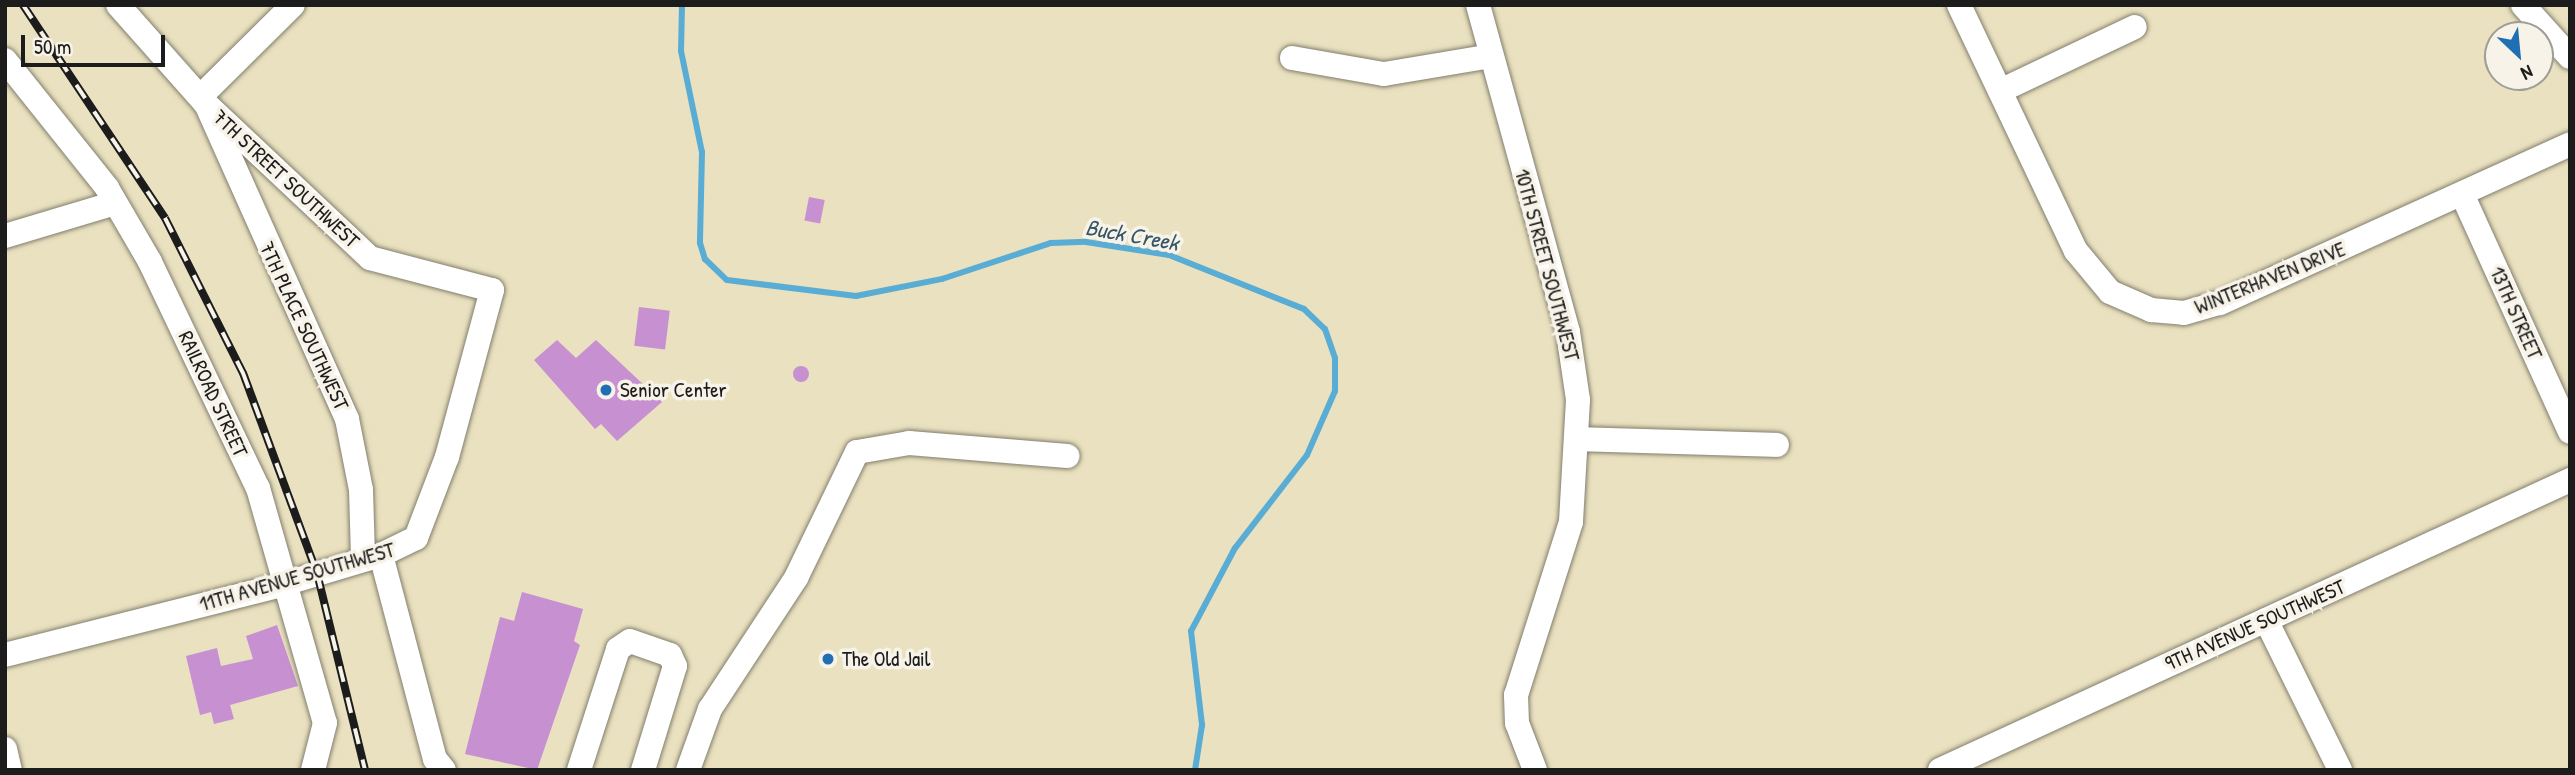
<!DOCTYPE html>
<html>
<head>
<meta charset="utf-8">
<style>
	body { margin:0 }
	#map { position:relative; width:2575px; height:775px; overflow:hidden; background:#e9e1bf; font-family:"Patrick Hand",sans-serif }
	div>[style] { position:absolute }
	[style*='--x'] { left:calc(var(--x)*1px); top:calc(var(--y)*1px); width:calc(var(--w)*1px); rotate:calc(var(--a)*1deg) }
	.stream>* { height:6px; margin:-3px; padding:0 3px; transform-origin:3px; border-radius:3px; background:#59add5 }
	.building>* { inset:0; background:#c690d1; transform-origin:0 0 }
	.round { border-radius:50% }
	.roads { filter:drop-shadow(0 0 2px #827e6e) drop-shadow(0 0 2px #827e6e) }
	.minor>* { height:24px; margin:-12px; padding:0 12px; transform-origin:12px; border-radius:12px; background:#fff }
	.rail>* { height:8px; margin-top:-4px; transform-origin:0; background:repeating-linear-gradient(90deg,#f7f3e8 0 16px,#1c1c1c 0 32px); box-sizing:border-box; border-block:2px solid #1c1c1c }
	.dots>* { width:19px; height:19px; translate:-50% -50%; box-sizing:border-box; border:4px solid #f7f3e8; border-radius:50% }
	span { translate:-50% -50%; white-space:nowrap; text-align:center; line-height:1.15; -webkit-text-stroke:7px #f7f3e8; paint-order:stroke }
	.street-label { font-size:21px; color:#1c1c1c }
	.poi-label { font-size:21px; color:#1c1c1c }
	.left { translate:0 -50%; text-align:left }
	.water-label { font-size:23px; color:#345666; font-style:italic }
	.frame { position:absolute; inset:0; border:7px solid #1c1c1c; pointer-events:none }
	.north { position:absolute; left:2484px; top:21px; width:70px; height:70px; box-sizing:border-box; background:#f7f3e8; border:2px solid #9f9d96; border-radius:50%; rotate:154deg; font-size:19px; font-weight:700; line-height:28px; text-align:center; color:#1c1c1c }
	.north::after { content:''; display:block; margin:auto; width:24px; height:32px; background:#1f6fb2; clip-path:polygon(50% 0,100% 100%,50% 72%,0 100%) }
	.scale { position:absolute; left:21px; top:35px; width:144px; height:32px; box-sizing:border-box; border:4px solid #1c1c1c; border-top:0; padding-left:9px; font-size:21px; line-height:24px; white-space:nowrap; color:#1c1c1c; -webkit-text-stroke:5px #f7f3e8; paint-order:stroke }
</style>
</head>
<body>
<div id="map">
	<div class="stream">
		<div style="--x:682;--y:5;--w:46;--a:91.2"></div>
		<div style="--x:681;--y:51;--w:103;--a:78.3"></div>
		<div style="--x:702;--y:152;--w:91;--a:91.3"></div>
		<div style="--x:700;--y:243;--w:17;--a:73"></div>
		<div style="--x:705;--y:259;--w:30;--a:44"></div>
		<div style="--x:727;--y:280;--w:130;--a:7.1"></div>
		<div style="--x:856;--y:296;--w:88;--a:-11.2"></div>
		<div style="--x:942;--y:279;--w:115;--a:-18.3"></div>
		<div style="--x:1051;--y:243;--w:35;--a:-2"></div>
		<div style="--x:1086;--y:242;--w:84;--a:8.9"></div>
		<div style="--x:1169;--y:255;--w:145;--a:21.8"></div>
		<div style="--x:1304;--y:309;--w:29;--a:44"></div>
		<div style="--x:1325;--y:329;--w:31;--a:71"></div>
		<div style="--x:1335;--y:358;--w:33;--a:90"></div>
		<div style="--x:1335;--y:391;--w:70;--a:113.6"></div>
		<div style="--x:1307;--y:455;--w:118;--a:127.7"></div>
		<div style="--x:1235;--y:548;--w:94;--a:117.9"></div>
		<div style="--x:1191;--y:631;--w:95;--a:83.3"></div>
		<div style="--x:1202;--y:725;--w:46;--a:98.8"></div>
	</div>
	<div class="building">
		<div style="left:809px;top:197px;width:16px;height:24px;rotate:11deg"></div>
		<div style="left:639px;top:307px;width:31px;height:39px;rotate:7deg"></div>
		<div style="clip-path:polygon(557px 340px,576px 358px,596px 340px,662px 402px,617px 441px,601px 424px,595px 429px,534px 360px)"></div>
		<div class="round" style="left:793px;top:366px;width:16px;height:16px"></div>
		<div style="clip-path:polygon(522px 592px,583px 609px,574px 641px,580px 645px,537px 770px,465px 754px,500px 617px,514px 621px)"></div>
		<div style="clip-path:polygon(277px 625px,298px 686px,230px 705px,234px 719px,214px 724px,211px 712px,200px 715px,186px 656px,217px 648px,221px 666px,253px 659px,246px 636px)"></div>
	</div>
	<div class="roads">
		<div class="minor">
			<div style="--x:1478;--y:5;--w:339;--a:74.6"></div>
			<div style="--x:1568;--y:332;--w:69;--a:81.6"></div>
			<div style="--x:1578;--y:400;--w:122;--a:93.3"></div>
			<div style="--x:1571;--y:522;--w:182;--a:107.6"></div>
			<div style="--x:1516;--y:695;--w:28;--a:88"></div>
			<div style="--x:1517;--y:723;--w:50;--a:69"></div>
			<div style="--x:1959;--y:5;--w:272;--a:64.6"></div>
			<div style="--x:2076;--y:251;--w:53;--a:50.3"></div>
			<div style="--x:2110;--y:292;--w:45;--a:23.7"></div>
			<div style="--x:2151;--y:310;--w:33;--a:5"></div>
			<div style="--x:2184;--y:313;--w:37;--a:-16"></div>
			<div style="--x:2220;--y:303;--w:384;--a:-24.4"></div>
			<div style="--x:2523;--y:5;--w:70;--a:47.9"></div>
			<div style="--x:1292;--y:58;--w:93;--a:9.9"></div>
			<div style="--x:1384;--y:74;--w:109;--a:-9.5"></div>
			<div style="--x:5;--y:60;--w:164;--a:51.4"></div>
			<div style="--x:107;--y:188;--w:86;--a:59.8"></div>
			<div style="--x:150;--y:262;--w:250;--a:64.5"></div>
			<div style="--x:258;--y:488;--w:244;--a:74.1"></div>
			<div style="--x:325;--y:723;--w:49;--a:104.3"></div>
			<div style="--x:2000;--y:91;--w:149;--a:-25.4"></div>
			<div style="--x:201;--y:96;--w:129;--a:-44.7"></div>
			<div style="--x:207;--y:106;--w:343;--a:65.9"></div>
			<div style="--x:347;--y:419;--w:72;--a:78.8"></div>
			<div style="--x:361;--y:490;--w:69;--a:88.3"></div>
			<div style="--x:2462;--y:194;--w:261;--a:65.6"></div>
			<div style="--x:5;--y:236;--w:115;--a:-16.7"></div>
			<div style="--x:1578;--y:439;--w:199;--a:1.7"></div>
			<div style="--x:381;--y:555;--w:211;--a:75.2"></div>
			<div style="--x:435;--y:759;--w:14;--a:51"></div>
			<div style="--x:2266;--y:620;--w:167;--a:63.7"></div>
			<div style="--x:5;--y:655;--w:281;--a:-14.2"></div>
			<div style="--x:277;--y:586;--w:109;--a:-16.6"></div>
			<div style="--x:381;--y:555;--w:39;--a:-26"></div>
			<div style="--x:416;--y:538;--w:87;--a:-69.1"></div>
			<div style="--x:447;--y:457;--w:173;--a:-74.9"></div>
			<div style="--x:492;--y:290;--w:126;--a:-165.3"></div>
			<div style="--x:370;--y:258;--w:226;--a:-136.8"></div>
			<div style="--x:205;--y:103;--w:131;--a:-131.6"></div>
			<div style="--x:5;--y:749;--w:22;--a:77"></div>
			<div style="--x:579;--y:770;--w:127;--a:-72.1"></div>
			<div style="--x:618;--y:649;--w:14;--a:-34"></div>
			<div style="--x:630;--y:641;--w:42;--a:19.3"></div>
			<div style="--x:670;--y:655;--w:12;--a:66"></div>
			<div style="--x:675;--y:666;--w:109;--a:107.1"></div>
			<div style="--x:688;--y:770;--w:65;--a:-70.2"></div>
			<div style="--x:710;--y:709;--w:157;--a:-56.7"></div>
			<div style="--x:796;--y:578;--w:140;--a:-64.2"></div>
			<div style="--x:857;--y:452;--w:53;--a:-9.8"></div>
			<div style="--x:909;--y:443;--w:159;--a:4.7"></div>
			<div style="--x:1940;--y:770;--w:694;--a:-24.72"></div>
		</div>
	</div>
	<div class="rail">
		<div style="--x:23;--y:5;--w:256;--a:56.3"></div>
		<div style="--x:165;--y:218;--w:174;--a:63.3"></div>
		<div style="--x:243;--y:373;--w:213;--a:69.7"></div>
		<div style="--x:317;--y:573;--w:203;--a:76.3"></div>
	</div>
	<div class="dots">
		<div style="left:606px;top:390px;background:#1f6fb2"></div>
		<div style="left:828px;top:659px;background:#1f6fb2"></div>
	</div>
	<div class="street-label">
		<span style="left:286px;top:179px;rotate:43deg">7TH STREET SOUTHWEST</span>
		<span style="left:1547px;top:265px;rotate:75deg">10TH STREET SOUTHWEST</span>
		<span style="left:2270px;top:278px;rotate:-22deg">WINTERHAVEN DRIVE</span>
		<span style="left:2516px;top:313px;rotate:66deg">13TH STREET</span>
		<span style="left:304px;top:326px;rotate:65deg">7TH PLACE SOUTHWEST</span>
		<span style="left:213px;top:394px;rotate:65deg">RAILROAD STREET</span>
		<span style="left:297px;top:577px;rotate:-16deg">11TH AVENUE SOUTHWEST</span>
		<span style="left:2255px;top:625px;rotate:-24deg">9TH AVENUE SOUTHWEST</span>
	</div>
	<div class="poi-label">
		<span class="left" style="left:620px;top:390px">Senior Center</span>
		<span class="left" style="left:842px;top:659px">The Old Jail</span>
	</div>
	<div class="water-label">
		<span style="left:1132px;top:235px;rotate:10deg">Buck Creek</span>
	</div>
	<div class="frame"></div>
	<div class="north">N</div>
	<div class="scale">50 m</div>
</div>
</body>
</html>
